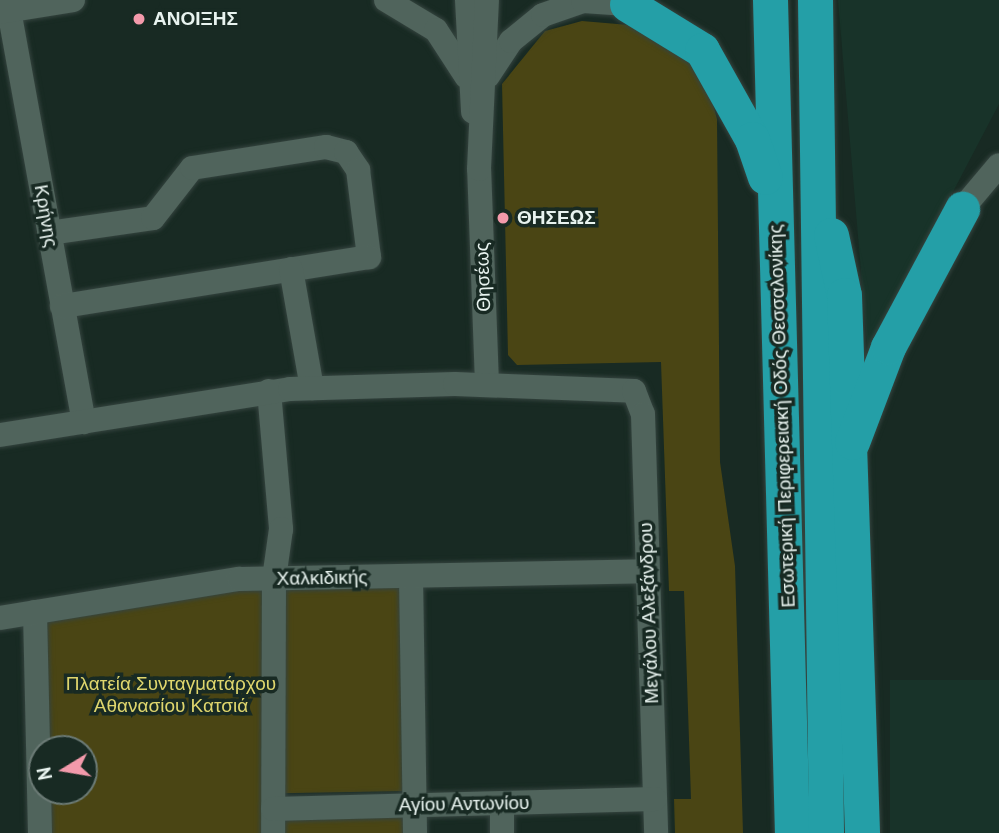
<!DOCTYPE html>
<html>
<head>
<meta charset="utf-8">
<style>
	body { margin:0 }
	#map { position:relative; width:999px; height:833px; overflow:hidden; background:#182a23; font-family:"PT Sans",sans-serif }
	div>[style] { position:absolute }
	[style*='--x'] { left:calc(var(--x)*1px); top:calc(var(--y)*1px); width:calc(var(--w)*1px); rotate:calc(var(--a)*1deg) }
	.built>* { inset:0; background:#183329; transform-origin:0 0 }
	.green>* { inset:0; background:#4a4514; transform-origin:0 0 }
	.roads { filter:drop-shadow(0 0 2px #35443f) drop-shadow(0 0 2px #35443f) }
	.minor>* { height:24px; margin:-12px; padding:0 12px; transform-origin:12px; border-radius:12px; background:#50645c }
	.highway>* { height:35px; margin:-17.5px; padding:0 17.5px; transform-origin:17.5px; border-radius:17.5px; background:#249fa7 }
	.dots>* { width:19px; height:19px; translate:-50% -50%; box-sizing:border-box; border:4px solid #182a23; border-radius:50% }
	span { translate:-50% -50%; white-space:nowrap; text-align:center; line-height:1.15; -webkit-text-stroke:7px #182a23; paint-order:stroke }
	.poi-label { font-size:19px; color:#e8f3ef; font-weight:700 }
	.left { translate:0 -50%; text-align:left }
	.street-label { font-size:19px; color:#e8f3ef }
	.park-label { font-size:19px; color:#dfd66d }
	.north { position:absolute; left:28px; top:735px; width:70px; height:70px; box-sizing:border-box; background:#182a23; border:2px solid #6b7a75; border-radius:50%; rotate:259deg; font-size:19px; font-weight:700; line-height:28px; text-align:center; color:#e8f3ef }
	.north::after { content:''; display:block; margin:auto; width:24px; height:32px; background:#f39aab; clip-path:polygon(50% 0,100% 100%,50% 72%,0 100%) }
</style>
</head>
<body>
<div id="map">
	<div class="built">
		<div style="clip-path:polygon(838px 0,999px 0,999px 104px,868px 354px)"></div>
		<div style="left:999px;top:680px;width:153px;height:109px;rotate:90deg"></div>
	</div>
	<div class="green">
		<div style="clip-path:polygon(582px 21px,629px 25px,684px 54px,709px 89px,717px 119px,720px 462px,735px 566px,743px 833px,675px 833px,674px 799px,691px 799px,684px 591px,669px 591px,661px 362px,517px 365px,508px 355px,502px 84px,545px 31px)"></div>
		<div style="clip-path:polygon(evenodd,274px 579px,273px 833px,40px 833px,35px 612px,274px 579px,42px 749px,84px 749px,84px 791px,42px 791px,42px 749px)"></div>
		<div style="left:403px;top:586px;width:205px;height:125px;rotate:89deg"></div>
		<div style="clip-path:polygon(409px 813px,409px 833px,283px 833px,283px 816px)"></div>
	</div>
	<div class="roads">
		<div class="minor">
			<div style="--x:386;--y:0;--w:58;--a:31"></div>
			<div style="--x:436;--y:30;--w:55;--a:56.9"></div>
			<div style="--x:467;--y:0;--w:112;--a:86.9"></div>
			<div style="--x:9;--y:10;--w:419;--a:79.7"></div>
			<div style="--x:0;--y:12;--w:74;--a:-9.3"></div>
			<div style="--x:488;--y:76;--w:42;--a:-56.7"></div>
			<div style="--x:511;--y:41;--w:41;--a:-39.1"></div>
			<div style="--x:543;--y:15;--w:42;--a:-19.3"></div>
			<div style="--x:583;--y:1;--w:44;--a:3.9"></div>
			<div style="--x:962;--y:209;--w:57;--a:-49.9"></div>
			<div style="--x:49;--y:233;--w:105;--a:-8.2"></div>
			<div style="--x:153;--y:218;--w:63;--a:-52"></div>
			<div style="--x:192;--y:168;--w:136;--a:-8.9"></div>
			<div style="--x:326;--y:147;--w:21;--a:14"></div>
			<div style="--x:346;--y:152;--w:22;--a:56"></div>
			<div style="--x:358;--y:170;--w:88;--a:82.8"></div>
			<div style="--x:369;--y:257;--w:311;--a:170.9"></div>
			<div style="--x:291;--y:269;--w:121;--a:80"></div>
			<div style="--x:487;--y:384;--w:215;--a:-92.1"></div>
			<div style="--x:479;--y:169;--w:169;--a:-87.3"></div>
			<div style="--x:269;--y:391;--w:139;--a:85"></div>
			<div style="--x:281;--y:529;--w:50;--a:98"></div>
			<div style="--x:274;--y:579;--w:254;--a:90.2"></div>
			<div style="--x:0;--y:435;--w:294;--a:-9"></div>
			<div style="--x:290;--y:389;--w:165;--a:-1.7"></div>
			<div style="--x:455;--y:384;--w:179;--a:2.2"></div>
			<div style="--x:634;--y:391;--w:25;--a:69"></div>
			<div style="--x:643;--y:414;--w:419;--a:88.2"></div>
			<div style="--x:411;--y:577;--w:256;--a:89.1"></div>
			<div style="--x:35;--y:612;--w:221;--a:88.7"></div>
			<div style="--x:0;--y:618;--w:242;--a:-9.3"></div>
			<div style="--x:239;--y:579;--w:409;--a:-1.1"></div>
			<div style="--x:502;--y:804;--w:29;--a:90"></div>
			<div style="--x:273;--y:809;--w:382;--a:-1.5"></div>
		</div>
		<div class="highway">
			<div style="--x:770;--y:0;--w:833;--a:88.49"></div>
			<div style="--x:815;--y:0;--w:833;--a:89.24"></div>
			<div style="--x:627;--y:4;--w:88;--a:31.5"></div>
			<div style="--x:702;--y:50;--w:102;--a:60.7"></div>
			<div style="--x:752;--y:139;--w:40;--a:71.1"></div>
			<div style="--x:831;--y:235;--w:61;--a:77.8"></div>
			<div style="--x:844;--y:295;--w:538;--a:88.08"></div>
			<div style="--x:852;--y:442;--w:102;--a:-69.2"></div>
			<div style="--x:888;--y:347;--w:157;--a:-61.8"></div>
		</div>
	</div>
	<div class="dots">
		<div style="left:139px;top:19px;background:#f39aab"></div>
		<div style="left:503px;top:218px;background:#f39aab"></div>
	</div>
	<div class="poi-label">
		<span class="left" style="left:153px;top:19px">ΑΝΟΙΞΗΣ</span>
		<span class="left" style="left:517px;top:218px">ΘΗΣΕΩΣ</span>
	</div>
	<div class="street-label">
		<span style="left:46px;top:216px;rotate:80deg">Κρήνης</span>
		<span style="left:483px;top:277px;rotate:-92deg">Θησέως</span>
		<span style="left:782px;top:416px;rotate:-92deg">Εσωτερική Περιφερειακή Οδός Θεσσαλονίκης</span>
		<span style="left:322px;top:578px;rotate:-1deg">Χαλκιδικής</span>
		<span style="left:649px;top:613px;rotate:-92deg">Μεγάλου Αλεξάνδρου</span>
		<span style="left:464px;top:804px;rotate:-1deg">Αγίου Αντωνίου</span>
	</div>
	<div class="park-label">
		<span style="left:171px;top:695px">Πλατεία Συνταγματάρχου<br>Αθανασίου Κατσιά</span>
	</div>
	<div class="north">N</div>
</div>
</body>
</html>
